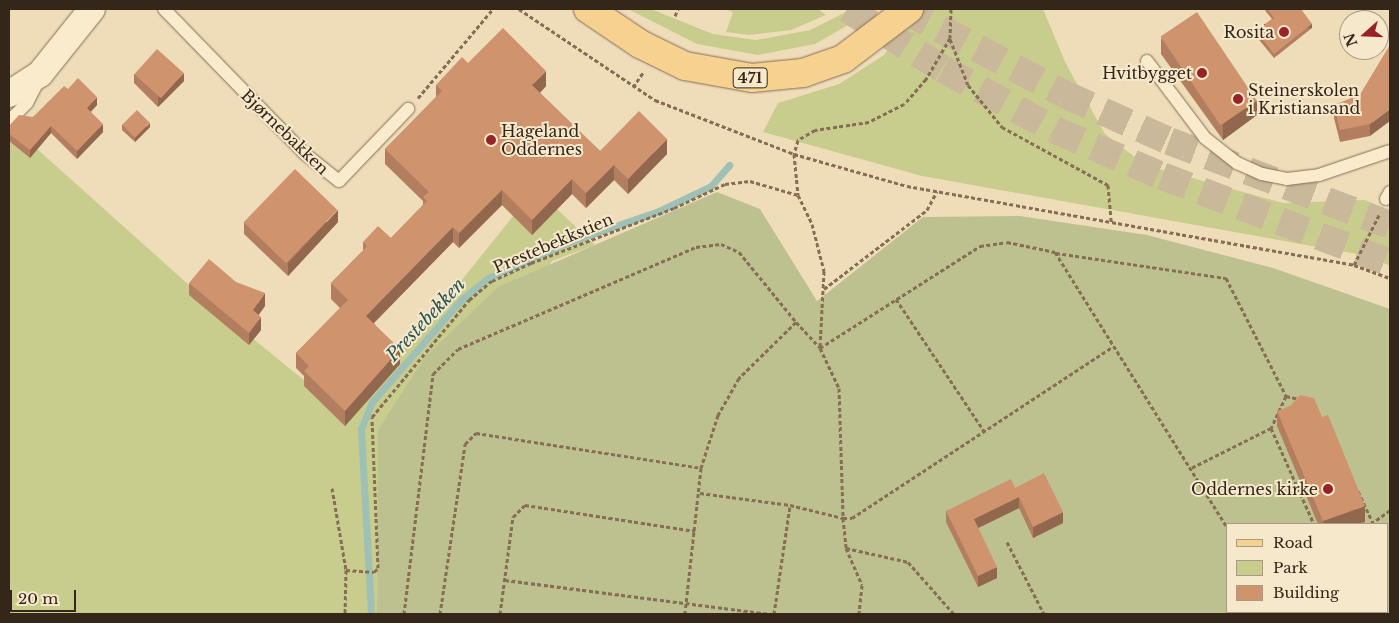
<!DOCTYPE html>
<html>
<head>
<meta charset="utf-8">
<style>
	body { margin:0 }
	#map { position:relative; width:1399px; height:623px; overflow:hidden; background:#efddba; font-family:"Libre Baskerville",serif }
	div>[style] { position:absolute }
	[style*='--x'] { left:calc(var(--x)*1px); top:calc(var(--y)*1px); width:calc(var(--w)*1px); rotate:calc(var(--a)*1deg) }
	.green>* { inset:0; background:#c8cd8e }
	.cemetery>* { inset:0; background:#bdc18f }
	.stream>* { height:7px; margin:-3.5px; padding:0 3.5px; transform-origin:3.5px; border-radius:3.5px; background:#9fc0b5 }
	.highway-tunnel>* { height:28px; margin-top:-14px; transform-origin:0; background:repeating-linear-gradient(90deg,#cab89a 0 28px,transparent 0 42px) }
	.path>* { height:3px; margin-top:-1.5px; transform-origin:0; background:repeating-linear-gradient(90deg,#866d54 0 4px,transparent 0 6.5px) }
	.roads { filter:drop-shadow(0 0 1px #866d54) drop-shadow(0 0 1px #866d54) }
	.lane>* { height:12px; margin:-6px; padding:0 6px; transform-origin:6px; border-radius:6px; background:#faebcd }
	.street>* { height:26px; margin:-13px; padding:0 13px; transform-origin:13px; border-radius:13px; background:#faebcd }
	.primary>* { height:28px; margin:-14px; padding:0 14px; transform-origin:14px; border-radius:14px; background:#f6d18f }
	.wall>* { inset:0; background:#b27e5f }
	.shaded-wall>* { inset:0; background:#91674d; transform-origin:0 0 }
	.building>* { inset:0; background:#cf936e; transform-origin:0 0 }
	.dots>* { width:14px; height:14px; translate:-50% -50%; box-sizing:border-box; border:2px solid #f6e8ca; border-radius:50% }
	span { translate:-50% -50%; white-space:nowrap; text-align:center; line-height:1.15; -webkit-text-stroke:4px #f6e8ca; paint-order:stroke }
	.shield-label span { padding:1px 4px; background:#f6e8ca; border:1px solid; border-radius:4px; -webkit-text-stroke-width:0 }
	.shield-label { font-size:15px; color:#35261a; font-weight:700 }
	.poi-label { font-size:16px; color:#35261a }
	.right { translate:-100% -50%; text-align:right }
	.left { translate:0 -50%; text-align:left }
	.street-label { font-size:16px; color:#35261a }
	.water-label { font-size:18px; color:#285551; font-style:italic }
	.frame { position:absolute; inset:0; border:10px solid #35261a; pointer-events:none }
	.legend { position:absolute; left:1226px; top:523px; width:162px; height:90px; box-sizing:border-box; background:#f6e8ca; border:1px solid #a99a84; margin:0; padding:6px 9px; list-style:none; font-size:15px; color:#35261a }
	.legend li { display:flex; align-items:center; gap:10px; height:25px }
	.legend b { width:25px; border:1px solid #a99a84 }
	.north { position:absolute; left:1339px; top:10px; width:50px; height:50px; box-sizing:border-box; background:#f6e8ca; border:1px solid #a99a84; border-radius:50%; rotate:250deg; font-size:14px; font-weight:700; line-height:20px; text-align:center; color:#35261a }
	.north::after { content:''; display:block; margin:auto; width:18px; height:22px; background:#982227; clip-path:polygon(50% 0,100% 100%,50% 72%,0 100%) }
	.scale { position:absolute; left:10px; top:590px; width:66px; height:22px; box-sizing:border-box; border:2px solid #35261a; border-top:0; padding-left:6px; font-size:15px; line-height:18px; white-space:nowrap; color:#35261a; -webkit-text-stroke:4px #f6e8ca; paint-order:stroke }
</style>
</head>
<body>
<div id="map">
	<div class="green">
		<div style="clip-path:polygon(628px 9px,651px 9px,713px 34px,756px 40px,810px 30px,852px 9px,876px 9px,815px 44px,758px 55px,697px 44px)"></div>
		<div style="clip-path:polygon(724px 9px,818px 9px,826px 15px,791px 30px,749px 35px,726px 32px,733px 12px)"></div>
		<div style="clip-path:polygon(920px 9px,1043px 9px,1066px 64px,1105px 134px,1145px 165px,1283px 203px,1365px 200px,1390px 212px,1390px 266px,1368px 256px,922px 176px,763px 132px,778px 103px,839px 84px,884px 55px)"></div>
		<div style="clip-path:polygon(9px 104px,16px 130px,209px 303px,310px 385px,356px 385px,449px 296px,530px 195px,518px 172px,595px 245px,552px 261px,379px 545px,377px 614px,9px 614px)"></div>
	</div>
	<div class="cemetery">
		<div style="clip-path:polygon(evenodd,717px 192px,760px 209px,817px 301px,923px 217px,1020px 216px,1147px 235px,1273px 268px,1390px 309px,1390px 614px,377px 614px,378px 430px,425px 357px,498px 287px,717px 192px,1228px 524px,1388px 524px,1388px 612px,1228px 612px,1228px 524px)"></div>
	</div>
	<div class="stream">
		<div style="--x:371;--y:614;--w:185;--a:-93.1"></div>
		<div style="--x:361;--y:429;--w:29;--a:-68"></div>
		<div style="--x:372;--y:402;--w:135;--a:-48.9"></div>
		<div style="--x:461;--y:300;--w:35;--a:-39"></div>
		<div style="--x:488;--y:278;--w:89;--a:-24"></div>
		<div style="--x:569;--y:242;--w:95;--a:-19"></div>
		<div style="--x:659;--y:211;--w:58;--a:-25.7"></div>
		<div style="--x:711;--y:186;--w:28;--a:-49"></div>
	</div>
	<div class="highway-tunnel">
		<div style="--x:847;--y:9;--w:113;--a:32"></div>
		<div style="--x:943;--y:69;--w:128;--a:28.6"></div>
		<div style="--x:1055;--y:130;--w:116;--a:23.3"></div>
		<div style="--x:1162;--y:176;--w:244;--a:20.9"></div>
		<div style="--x:903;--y:9;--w:182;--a:27.8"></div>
		<div style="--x:1064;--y:94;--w:115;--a:24.1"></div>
		<div style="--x:1169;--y:141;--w:236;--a:20.8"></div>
	</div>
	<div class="path">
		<div style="--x:519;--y:9;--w:164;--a:33.8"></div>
		<div style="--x:655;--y:100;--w:149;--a:21.2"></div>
		<div style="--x:794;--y:154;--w:117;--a:15.8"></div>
		<div style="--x:907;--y:186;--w:454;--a:10"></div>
		<div style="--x:1354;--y:265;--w:38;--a:20"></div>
		<div style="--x:951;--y:9;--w:29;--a:92"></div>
		<div style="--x:950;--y:38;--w:48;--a:120.3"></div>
		<div style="--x:926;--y:79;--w:33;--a:131"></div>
		<div style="--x:904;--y:104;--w:39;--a:153"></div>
		<div style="--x:869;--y:122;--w:55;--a:171.6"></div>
		<div style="--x:815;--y:130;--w:20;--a:150"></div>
		<div style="--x:798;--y:140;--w:15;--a:106"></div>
		<div style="--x:794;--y:154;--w:41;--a:84.4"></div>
		<div style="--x:798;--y:195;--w:32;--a:64"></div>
		<div style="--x:812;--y:224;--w:49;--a:75.7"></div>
		<div style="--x:824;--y:271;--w:77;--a:93"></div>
		<div style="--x:820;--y:348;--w:44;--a:64.6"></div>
		<div style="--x:839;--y:388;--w:130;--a:88.2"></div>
		<div style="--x:843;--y:518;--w:9;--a:0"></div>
		<div style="--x:852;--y:518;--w:311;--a:-33.3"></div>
		<div style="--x:675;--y:16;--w:8;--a:-67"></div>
		<div style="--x:950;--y:39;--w:49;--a:68.6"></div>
		<div style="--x:968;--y:85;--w:54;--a:51"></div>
		<div style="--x:1002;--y:127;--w:121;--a:28.7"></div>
		<div style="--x:1108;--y:185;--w:37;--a:85"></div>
		<div style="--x:633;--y:87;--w:19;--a:-55"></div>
		<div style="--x:418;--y:98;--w:116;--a:-49.9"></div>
		<div style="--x:1056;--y:253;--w:172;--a:8.4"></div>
		<div style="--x:1226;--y:278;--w:132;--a:63"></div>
		<div style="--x:1286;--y:396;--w:35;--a:115"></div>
		<div style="--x:1271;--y:428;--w:89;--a:153.4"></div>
		<div style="--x:1354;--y:265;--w:58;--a:-63.4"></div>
		<div style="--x:824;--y:289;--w:130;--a:-37.5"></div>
		<div style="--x:927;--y:210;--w:21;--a:-62"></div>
		<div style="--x:896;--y:299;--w:159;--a:56.3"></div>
		<div style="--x:796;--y:322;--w:35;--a:47"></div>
		<div style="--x:820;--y:348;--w:190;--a:-32.5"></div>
		<div style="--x:980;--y:246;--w:27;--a:-8"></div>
		<div style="--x:1007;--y:242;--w:49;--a:11.8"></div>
		<div style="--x:1055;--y:252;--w:327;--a:58"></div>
		<div style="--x:1286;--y:396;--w:14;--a:12"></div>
		<div style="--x:1271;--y:428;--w:105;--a:65.9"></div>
		<div style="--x:332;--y:488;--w:83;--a:80.3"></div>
		<div style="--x:346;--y:570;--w:44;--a:91.3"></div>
		<div style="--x:1358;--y:491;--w:35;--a:65"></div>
		<div style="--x:700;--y:493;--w:91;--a:7.6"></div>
		<div style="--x:790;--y:505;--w:55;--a:13.8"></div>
		<div style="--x:843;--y:518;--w:30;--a:84"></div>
		<div style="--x:846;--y:548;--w:40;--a:66.6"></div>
		<div style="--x:862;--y:585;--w:29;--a:96"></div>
		<div style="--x:1371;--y:524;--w:24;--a:-36"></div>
		<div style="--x:1007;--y:542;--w:81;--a:62.8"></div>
		<div style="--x:846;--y:548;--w:64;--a:12.7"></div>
		<div style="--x:908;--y:562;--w:69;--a:48.5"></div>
		<div style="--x:346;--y:570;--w:28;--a:4"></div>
		<div style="--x:374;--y:572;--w:6;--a:-45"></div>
		<div style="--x:378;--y:568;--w:151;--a:-92.3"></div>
		<div style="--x:372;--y:417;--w:152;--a:-50.3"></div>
		<div style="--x:469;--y:300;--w:30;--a:-40"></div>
		<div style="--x:492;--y:281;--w:43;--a:-24.8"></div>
		<div style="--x:531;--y:263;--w:153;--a:-21"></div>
		<div style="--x:674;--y:208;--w:56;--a:-25.2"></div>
		<div style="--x:725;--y:184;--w:25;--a:-7"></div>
		<div style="--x:750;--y:181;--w:50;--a:16.3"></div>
		<div style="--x:505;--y:580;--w:268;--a:7.3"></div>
		<div style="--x:1278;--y:612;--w:2;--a:63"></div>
		<div style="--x:1372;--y:612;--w:2;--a:63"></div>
		<div style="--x:404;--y:614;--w:242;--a:-83.1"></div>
		<div style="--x:433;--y:374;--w:35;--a:-45"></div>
		<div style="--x:458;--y:349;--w:259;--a:-23.2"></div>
		<div style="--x:696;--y:247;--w:25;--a:-7"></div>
		<div style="--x:721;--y:244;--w:20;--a:24"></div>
		<div style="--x:739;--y:252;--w:90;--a:50.8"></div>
		<div style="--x:796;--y:322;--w:80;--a:135.5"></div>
		<div style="--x:739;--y:378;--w:43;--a:119.6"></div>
		<div style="--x:718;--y:415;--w:56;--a:107.8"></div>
		<div style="--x:440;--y:614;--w:172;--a:-81.6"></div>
		<div style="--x:465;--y:444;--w:16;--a:-45"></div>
		<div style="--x:476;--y:433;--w:228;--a:8.8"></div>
		<div style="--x:701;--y:468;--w:147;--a:96.3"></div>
		<div style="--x:500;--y:614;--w:98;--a:-82.4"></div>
		<div style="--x:513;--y:517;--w:17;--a:-45"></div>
		<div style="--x:525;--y:505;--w:172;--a:8.7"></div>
		<div style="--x:774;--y:614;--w:110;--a:-81.6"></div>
	</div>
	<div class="roads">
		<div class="lane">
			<div style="--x:164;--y:9;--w:202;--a:45.8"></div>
			<div style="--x:305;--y:154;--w:43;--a:38.5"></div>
			<div style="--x:339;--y:181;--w:100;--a:-46.2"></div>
			<div style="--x:1147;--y:61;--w:96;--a:53"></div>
			<div style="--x:1205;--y:138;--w:41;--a:38"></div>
			<div style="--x:1237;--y:163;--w:27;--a:24"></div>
			<div style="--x:1262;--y:174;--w:25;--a:11"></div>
			<div style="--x:1287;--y:179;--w:32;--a:-7"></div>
			<div style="--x:1319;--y:175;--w:75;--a:-18.7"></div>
			<div style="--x:9;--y:121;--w:25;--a:-45"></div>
			<div style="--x:27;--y:103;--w:25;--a:-63"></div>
			<div style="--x:1386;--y:199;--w:8;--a:-60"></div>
		</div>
		<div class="street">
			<div style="--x:9;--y:94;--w:37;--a:-33"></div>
			<div style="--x:40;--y:74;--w:83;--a:-51.3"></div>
		</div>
		<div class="primary">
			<div style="--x:588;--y:9;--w:63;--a:33.9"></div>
			<div style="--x:640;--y:44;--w:50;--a:26.1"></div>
			<div style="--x:685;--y:66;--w:68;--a:10.2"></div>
			<div style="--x:752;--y:78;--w:51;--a:-5.6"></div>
			<div style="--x:803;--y:73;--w:42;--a:-19.3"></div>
			<div style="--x:843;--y:59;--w:83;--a:-37.1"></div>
		</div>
	</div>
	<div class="wall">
		<div style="clip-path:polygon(1264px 9px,1301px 9px,1312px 28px,1274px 58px,1256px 36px,1256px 31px,1272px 19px)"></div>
		<div style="clip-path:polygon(1161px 38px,1257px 115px,1223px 140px,1161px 54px)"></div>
		<div style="clip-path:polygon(1390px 45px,1370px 136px,1340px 142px,1334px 118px,1334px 105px,1360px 95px)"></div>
		<div style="clip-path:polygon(468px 63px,546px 86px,540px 93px,600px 151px,667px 154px,628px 194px,614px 180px,586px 208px,572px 194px,532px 235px,502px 205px,459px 248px,453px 242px,374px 323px,400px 364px,345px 426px,304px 386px,304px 376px,296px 368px,296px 353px,340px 308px,331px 299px,331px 283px,363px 251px,363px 242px,391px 238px,423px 205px,423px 201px,385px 164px,385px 149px,436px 97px,436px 85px)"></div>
		<div style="clip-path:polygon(134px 74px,184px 81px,158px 107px,134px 83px)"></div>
		<div style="clip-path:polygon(68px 89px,97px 105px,91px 112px,103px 132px,77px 159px,51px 133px,30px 158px,9px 141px,9px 126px,33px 117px)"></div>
		<div style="clip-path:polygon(122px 125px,150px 127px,135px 142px,122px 130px)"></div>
		<div style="clip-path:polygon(244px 222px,338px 222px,288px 276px,244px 234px)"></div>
		<div style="clip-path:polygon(189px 283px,265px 306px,258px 315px,261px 330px,249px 345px,189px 295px)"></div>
		<div style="clip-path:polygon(1277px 411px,1365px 522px,1357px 524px,1318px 524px,1277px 426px)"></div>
		<div style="clip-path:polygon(1015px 488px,1063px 523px,1033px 538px,1019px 508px,978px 528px,997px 578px,978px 587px,946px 522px,946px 511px)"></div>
	</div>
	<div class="shaded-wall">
		<div style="left:1312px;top:24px;width:4px;height:48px;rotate:90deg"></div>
		<div style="clip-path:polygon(546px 71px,546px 86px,532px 101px,532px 85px)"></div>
		<div style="clip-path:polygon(184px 73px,184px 81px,158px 107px,158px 98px)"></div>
		<div style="clip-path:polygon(97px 97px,97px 105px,87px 115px,87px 108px)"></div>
		<div style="clip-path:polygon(1257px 100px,1257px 115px,1223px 140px,1223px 124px)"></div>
		<div style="clip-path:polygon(1390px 109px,1390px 121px,1370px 136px,1370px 124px)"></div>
		<div style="clip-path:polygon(150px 123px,150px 127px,135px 142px,135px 138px)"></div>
		<div style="clip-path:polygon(103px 124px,103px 132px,77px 159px,77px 151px)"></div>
		<div style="clip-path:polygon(51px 126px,51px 133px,30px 158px,30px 150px)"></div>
		<div style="clip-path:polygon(667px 139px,667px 154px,628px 194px,628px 179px)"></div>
		<div style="clip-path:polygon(614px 165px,614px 180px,586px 208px,586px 193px)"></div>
		<div style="clip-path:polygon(572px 179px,572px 194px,532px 235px,532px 220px)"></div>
		<div style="clip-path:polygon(502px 190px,502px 205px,459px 248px,459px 233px)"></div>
		<div style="clip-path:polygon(338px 210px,338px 222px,288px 276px,288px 263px)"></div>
		<div style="clip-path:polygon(453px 227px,453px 242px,366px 331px,366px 316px)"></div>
		<div style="clip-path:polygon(265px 293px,265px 306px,253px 323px,253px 310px)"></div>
		<div style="clip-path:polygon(261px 317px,261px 330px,249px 345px,249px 333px)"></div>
		<div style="clip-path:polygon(400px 349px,400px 364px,345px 426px,345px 411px)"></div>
		<div style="clip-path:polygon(1019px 497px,1019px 508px,974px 530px,974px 519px)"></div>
		<div style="clip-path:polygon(1365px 506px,1365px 522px,1357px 524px,1323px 524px,1323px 521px)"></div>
		<div style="clip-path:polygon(1063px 512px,1063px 523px,1033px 538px,1033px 527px)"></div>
		<div style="clip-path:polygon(997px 567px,997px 578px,978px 587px,978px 576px)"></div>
	</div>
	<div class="building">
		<div style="clip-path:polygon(1267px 9px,1301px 9px,1312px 24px,1274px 54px,1256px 31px,1274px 18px)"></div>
		<div style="left:1197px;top:12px;width:107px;height:44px;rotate:56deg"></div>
		<div style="clip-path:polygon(503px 28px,546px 71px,532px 85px,600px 151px,639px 111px,667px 139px,628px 179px,614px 165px,586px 193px,572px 179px,532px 220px,502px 190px,459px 233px,453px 227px,366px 316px,400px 349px,345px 411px,304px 371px,309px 366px,296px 353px,348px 300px,331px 283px,367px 246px,363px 242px,378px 226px,391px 238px,427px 201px,423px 197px,429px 192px,385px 149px,442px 91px,436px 85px,462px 57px,468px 63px)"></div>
		<div style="clip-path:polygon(1390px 45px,1390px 109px,1370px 124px,1340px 130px,1334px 105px,1360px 95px)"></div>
		<div style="left:157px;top:49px;width:36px;height:34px;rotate:42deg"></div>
		<div style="clip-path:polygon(78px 78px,97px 97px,87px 108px,103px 124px,77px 151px,51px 126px,30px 150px,9px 134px,9px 126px,19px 115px,33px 117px,64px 86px,68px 89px)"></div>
		<div style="left:137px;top:110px;width:18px;height:21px;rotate:45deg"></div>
		<div style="left:295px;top:169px;width:59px;height:74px;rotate:44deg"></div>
		<div style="clip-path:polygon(209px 259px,236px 282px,265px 293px,253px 310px,261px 317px,249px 333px,189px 283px)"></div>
		<div style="clip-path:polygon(1300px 395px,1314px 398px,1322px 417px,1328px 415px,1365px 506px,1323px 521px,1277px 411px,1290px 406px)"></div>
		<div style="clip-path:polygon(1044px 473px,1063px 512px,1033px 527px,1019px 497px,974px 519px,997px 567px,978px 576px,946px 511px,1011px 479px,1015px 488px)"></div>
	</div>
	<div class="dots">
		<div style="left:1284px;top:32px;background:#982227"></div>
		<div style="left:1202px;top:73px;background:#982227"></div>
		<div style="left:1238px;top:99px;background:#982227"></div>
		<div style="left:491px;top:140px;background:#982227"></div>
		<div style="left:1328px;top:489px;background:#982227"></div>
	</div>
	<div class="shield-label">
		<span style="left:750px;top:78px">471</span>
	</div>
	<div class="poi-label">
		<span class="right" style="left:1274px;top:32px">Rosita</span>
		<span class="right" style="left:1192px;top:73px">Hvitbygget</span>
		<span class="left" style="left:1248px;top:99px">Steinerskolen<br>i Kristiansand</span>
		<span class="left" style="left:501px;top:140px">Hageland<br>Oddernes</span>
		<span class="right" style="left:1318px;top:489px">Oddernes kirke</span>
	</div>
	<div class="street-label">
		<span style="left:285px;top:132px;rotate:44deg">Bjørnebakken</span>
		<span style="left:553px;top:243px;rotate:-23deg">Prestebekkstien</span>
	</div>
	<div class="water-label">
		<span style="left:426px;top:320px;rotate:-47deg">Prestebekken</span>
	</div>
	<div class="frame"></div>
	<ul class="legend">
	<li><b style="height:6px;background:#f6d18f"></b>Road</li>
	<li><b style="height:14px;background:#c8cd8e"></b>Park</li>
	<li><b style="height:14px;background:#cf936e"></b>Building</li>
	</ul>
	<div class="north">N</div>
	<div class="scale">20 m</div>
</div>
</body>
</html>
